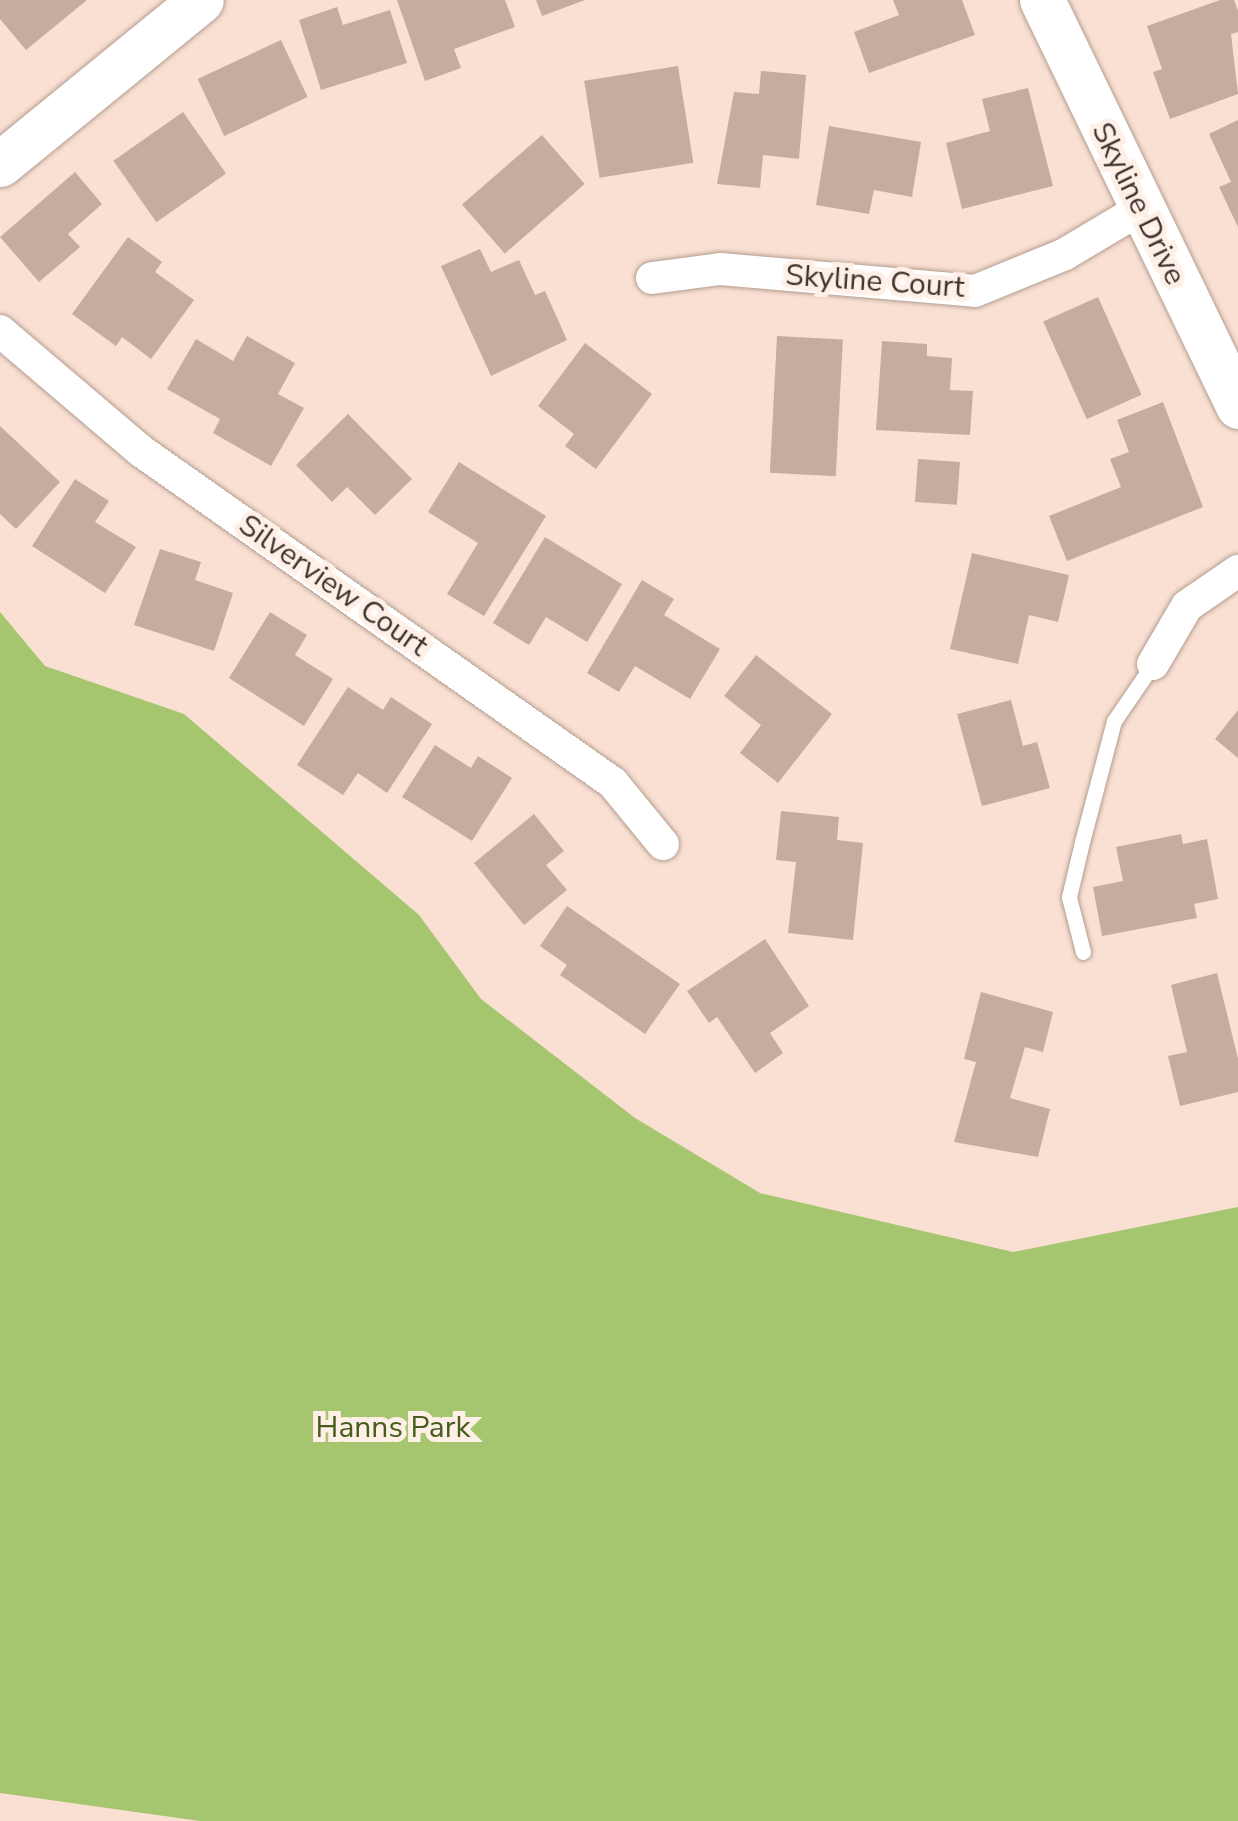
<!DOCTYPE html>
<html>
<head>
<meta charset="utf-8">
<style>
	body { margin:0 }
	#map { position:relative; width:1238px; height:1821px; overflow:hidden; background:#f9e0d3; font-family:"Nunito Sans",sans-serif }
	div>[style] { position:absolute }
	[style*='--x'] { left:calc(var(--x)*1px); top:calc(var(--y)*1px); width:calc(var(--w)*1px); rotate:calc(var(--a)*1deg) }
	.green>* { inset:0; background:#a5c56f }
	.building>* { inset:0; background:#c4ac9f; transform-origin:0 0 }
	.roads { filter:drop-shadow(0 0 2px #b49d90) drop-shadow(0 0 2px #b49d90) }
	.lane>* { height:15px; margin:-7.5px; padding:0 7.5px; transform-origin:7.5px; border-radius:7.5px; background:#fff }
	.street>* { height:32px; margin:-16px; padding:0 16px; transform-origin:16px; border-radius:16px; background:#fff }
	.secondary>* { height:45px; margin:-22.5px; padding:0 22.5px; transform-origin:22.5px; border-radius:22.5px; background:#fff }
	span { translate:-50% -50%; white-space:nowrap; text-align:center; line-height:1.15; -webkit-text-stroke:10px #fff0e7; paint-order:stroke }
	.street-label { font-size:30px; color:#3e342f }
	.park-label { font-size:30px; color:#475d1c }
</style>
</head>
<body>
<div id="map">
	<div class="green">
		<div style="clip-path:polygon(0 612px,45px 666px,184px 714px,419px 915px,481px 999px,635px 1118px,760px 1193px,1013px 1252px,1238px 1207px,1238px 1821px,200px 1821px,0 1793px)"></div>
	</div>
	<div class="building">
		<div style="clip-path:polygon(0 0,87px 0,26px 50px,0 19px)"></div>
		<div style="clip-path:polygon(397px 0,505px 0,515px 27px,454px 49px,461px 68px,425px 81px)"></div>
		<div style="clip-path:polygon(536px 0,585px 0,542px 16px)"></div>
		<div style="clip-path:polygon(893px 0,962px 0,975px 35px,869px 73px,854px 32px,899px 15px)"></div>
		<div style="clip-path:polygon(1220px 0,1234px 0,1238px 11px,1238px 32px,1231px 34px,1238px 94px,1170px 119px,1153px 72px,1162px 69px,1147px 26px)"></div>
		<div style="clip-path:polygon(337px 7px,343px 25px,390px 10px,407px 63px,321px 90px,299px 20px)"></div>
		<div style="left:281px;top:40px;width:63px;height:92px;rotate:65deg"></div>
		<div style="left:678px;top:66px;width:98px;height:95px;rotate:81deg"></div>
		<div style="clip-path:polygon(761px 71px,806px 75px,799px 159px,763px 155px,760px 188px,717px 184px,734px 92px,759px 94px)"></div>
		<div style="clip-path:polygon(1028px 88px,1053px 186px,962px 209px,946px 143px,990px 131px,982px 99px)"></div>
		<div style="left:183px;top:112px;width:75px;height:85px;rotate:55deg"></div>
		<div style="clip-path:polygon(1238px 120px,1238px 227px,1219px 187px,1231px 182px,1209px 134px)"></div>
		<div style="clip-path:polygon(829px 126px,921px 142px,912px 197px,874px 190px,869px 214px,816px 205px)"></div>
		<div style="left:542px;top:135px;width:65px;height:106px;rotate:49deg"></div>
		<div style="clip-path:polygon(75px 172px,102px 204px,68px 234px,80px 247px,39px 282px,0 237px)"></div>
		<div style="clip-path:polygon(128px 237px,162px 262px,155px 272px,194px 300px,151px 359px,122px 337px,116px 346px,72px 314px)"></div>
		<div style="clip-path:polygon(480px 249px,491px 272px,519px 260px,535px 295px,545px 291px,567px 340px,491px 376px,441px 266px)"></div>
		<div style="left:1098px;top:297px;width:107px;height:60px;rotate:66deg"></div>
		<div style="clip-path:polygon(247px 336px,295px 363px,278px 394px,304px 408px,271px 466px,213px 433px,220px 419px,167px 389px,196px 339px,233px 361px)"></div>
		<div style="left:777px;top:336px;width:66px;height:137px;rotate:3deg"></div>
		<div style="clip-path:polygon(882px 341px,927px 344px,927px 356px,952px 358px,950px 390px,973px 391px,970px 435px,876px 430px)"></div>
		<div style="clip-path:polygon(585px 343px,652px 394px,596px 469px,565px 446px,574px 434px,538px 406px)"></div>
		<div style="clip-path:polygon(1163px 402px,1203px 507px,1067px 561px,1049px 516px,1121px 487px,1110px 459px,1129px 452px,1117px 420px)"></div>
		<div style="clip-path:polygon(348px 414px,412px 479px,375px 515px,347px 487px,332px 502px,296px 465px)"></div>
		<div style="clip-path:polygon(0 426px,60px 482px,16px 529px,0 514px)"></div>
		<div style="left:918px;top:459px;width:42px;height:43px;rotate:4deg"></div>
		<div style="clip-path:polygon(459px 462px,546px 516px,484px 616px,447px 594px,478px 543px,428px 512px)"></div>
		<div style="clip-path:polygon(75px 479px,109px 501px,95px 522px,136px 547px,105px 593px,32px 546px)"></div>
		<div style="clip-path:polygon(545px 537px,622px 584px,587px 642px,546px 617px,529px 645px,493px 623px)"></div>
		<div style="clip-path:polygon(160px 549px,201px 562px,195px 580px,233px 593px,214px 651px,134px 625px)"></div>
		<div style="clip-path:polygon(972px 553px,1069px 575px,1058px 622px,1029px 615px,1018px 664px,950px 649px)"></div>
		<div style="clip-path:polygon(642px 580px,674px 599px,664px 615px,720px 649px,690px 699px,635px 666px,619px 692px,587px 673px)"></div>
		<div style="clip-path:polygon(270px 612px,307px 635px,295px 655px,333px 679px,304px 726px,229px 678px)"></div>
		<div style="clip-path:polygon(756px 655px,832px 714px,778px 783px,740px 753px,761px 725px,724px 696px)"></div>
		<div style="clip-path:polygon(348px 687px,383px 710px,391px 697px,432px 724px,387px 793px,358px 773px,343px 795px,297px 765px)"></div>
		<div style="clip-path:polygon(1011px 700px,1023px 746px,1037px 742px,1050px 788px,982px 806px,957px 714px)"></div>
		<div style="clip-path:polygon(1238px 710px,1238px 758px,1215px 739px)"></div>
		<div style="clip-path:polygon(435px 745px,471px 768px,478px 756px,512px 778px,472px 841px,402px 797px)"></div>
		<div style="clip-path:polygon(781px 811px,839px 817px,837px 840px,863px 843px,853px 940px,788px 933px,796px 862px,776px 860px)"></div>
		<div style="clip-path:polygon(534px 814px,564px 851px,546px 865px,567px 890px,524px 925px,474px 863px)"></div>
		<div style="clip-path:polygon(1181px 834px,1183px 844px,1207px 839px,1218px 899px,1194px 904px,1197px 918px,1102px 936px,1093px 887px,1123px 881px,1116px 847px)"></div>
		<div style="clip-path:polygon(567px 906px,680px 984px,645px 1034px,560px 975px,567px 965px,540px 946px)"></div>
		<div style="clip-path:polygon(765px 939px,809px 1006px,770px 1033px,783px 1053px,755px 1073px,717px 1017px,709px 1023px,687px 991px)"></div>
		<div style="clip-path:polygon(1217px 973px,1238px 1059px,1238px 1092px,1180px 1106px,1168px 1056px,1187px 1052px,1171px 985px)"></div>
		<div style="clip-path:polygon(981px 992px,1053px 1012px,1043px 1052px,1025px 1047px,1010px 1098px,1050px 1109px,1038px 1157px,954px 1142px,976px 1062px,964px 1059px)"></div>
	</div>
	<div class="roads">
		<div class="lane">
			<div style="--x:1083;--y:952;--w:57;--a:-104.3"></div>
			<div style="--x:1069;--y:897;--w:57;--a:-76.7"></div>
			<div style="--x:1082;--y:842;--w:125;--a:-75.2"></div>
			<div style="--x:1114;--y:721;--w:69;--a:-55.6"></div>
		</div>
		<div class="street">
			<div style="--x:652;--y:278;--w:69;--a:-7.5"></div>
			<div style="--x:720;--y:269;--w:256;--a:4.9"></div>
			<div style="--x:975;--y:291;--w:97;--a:-22.3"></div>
			<div style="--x:1065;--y:254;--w:86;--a:-30.7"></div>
			<div style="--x:0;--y:331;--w:185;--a:40.4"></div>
			<div style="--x:141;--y:451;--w:577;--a:35.12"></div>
			<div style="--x:613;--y:783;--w:79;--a:50.7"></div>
			<div style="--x:1153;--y:664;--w:67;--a:-59.6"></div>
			<div style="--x:1187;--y:606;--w:62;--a:-34.5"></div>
		</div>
		<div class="secondary">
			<div style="--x:1042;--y:0;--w:451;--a:64.2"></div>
			<div style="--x:0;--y:164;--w:259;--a:-39.2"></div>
		</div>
	</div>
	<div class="street-label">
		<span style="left:1138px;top:204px;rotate:64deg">Skyline Drive</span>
		<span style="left:875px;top:282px;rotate:4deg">Skyline Court</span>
		<span style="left:333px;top:586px;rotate:35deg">Silverview Court</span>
	</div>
	<div class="park-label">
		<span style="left:393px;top:1428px">Hanns Park</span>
	</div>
</div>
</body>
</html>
